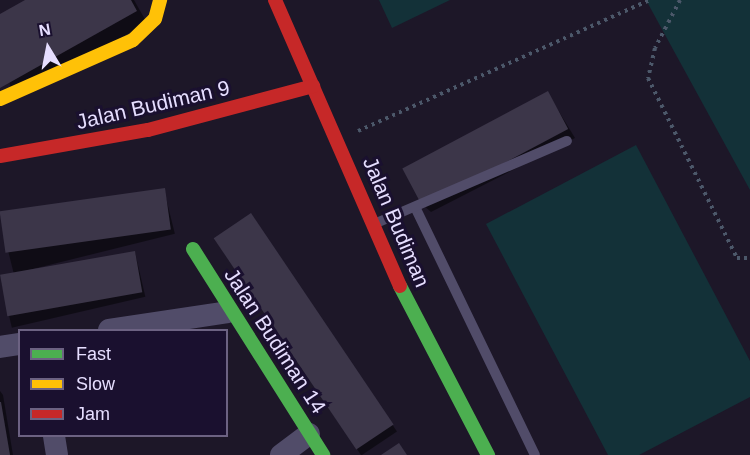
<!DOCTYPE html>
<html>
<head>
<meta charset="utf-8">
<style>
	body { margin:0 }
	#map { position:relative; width:750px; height:455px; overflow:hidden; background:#1d1728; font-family:Arial,sans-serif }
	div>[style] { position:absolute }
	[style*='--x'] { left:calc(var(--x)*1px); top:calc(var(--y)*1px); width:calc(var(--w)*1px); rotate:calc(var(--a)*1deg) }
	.green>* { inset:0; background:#133138 }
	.shadow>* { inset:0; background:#0007; transform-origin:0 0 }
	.building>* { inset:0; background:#3c3649; transform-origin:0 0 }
	.path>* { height:4px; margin-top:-2px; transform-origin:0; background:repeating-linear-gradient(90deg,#4c586a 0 3px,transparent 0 7.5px) }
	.lane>* { height:10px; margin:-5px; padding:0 5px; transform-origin:5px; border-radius:5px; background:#514c69 }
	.street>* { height:22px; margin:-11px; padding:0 11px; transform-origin:11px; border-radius:11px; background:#514c69 }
	.fast>* { height:14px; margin:-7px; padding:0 7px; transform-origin:7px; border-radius:7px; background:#4caf50 }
	.slow>* { height:14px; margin:-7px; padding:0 7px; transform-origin:7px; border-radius:7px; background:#ffc107 }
	.jam>* { height:14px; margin:-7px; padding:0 7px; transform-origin:7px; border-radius:7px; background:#c62828 }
	span { translate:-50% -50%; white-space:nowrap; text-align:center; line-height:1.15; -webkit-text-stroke:6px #1a102f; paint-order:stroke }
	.street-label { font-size:21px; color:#e6deff }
	.legend { position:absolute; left:18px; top:329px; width:210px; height:108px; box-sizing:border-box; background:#1a102f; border:2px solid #6c6282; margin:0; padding:8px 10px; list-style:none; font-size:18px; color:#e6deff }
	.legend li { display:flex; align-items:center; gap:12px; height:30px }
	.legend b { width:30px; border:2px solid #6c6282 }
	.north { position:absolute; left:18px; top:18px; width:60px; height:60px; -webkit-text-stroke:4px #1a102f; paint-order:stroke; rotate:350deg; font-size:16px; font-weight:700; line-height:24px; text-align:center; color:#e6deff }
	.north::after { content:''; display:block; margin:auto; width:21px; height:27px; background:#e6deff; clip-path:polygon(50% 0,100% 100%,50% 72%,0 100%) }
</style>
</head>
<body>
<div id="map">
	<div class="green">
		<div style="clip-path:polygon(379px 0,450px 0,392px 28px)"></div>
		<div style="clip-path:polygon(646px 0,750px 0,750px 190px)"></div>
		<div style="clip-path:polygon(636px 145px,750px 361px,750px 397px,639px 455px,608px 455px,486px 224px)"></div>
	</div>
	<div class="shadow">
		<div style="clip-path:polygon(28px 0,134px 0,147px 23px,12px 99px,0 15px)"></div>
		<div style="clip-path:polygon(547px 92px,575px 138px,431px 212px,422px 204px)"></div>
		<div style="left:164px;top:190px;width:45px;height:166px;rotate:76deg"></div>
		<div style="left:251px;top:215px;width:261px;height:43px;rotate:56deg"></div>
		<div style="left:135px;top:252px;width:46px;height:137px;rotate:77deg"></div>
		<div style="clip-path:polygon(0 391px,3px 395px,13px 455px,0 455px)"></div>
	</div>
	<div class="building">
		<div style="clip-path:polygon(25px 0,131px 0,137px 11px,0 88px,0 14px)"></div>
		<div style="left:548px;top:91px;width:43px;height:165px;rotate:62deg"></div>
		<div style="left:165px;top:188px;width:42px;height:167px;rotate:82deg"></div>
		<div style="left:251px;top:213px;width:255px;height:45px;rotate:56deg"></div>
		<div style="left:135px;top:251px;width:42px;height:137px;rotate:80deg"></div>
		<div style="clip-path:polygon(0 402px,1px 402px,10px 455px,0 455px)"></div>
		<div style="clip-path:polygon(399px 443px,407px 455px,381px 455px)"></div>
	</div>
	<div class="path">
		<div style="--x:680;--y:0;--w:54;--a:117.5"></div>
		<div style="--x:655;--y:48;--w:31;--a:103"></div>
		<div style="--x:648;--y:78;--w:201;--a:63.7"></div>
		<div style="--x:737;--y:258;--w:13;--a:0"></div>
		<div style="--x:358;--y:131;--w:320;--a:-24.2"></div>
	</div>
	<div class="lane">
		<div style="--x:416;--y:209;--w:273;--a:64.2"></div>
		<div style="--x:374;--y:224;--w:210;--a:-23.3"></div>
	</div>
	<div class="street">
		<div style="--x:109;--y:330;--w:120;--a:-8.6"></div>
		<div style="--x:0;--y:347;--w:20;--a:-9"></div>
		<div style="--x:54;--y:436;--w:19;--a:81"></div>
		<div style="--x:281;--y:455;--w:35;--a:-37"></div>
	</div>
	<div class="fast">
		<div style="--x:193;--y:249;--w:244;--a:57.7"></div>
		<div style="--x:400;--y:286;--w:191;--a:62.5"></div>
	</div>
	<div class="slow">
		<div style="--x:0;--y:99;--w:145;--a:-23.9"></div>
		<div style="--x:133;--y:40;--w:30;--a:-44"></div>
		<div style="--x:155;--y:19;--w:20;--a:-75"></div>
	</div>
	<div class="jam">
		<div style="--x:275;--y:0;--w:312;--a:66.4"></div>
		<div style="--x:0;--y:156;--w:150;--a:-10"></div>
		<div style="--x:148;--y:130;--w:171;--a:-14.9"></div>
	</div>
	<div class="street-label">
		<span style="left:153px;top:105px;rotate:-13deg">Jalan Budiman 9</span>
		<span style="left:396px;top:222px;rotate:67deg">Jalan Budiman</span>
		<span style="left:275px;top:341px;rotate:57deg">Jalan Budiman 14</span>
	</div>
	<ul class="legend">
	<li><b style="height:8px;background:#4caf50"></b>Fast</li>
	<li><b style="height:8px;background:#ffc107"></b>Slow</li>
	<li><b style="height:8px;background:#c62828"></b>Jam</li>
	</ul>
	<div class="north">N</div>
</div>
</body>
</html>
